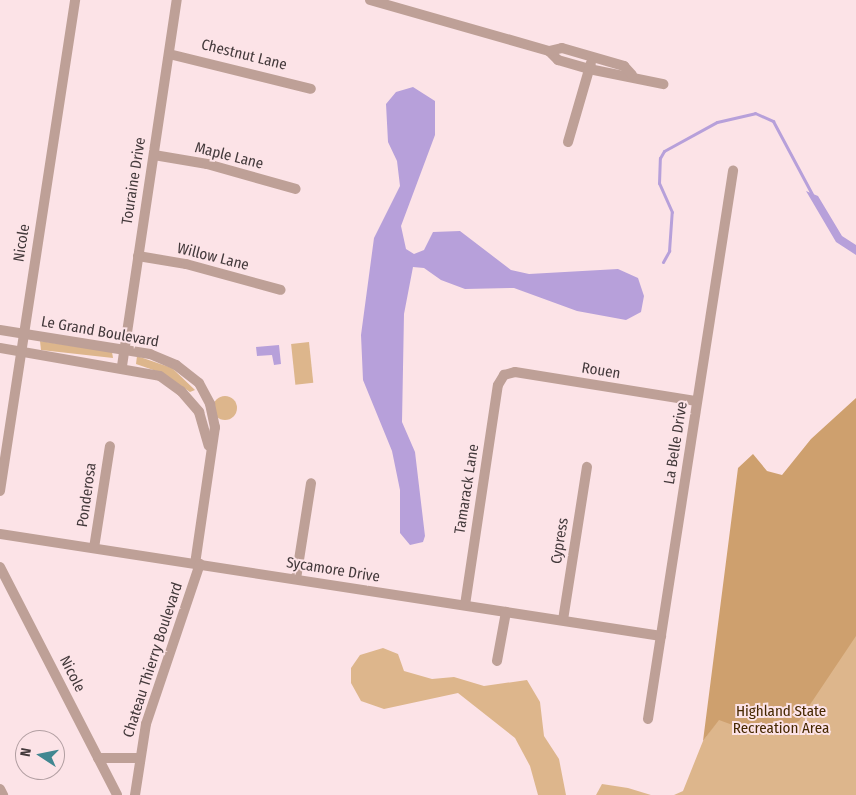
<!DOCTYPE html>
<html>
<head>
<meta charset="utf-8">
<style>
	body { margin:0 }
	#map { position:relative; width:856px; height:795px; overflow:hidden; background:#fce3e7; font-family:"Fira Sans Condensed",sans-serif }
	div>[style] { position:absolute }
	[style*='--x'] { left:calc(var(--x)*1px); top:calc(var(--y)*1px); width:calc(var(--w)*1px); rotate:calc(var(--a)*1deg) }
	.green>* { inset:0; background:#ddb68c; transform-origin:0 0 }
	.round { border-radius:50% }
	.forest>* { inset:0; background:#cea06e }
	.water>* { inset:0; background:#b7a0da }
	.stream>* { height:3px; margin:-1.5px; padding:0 1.5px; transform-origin:1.5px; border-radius:1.5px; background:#b7a0da }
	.minor>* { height:10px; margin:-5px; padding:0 5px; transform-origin:5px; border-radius:5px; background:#bea097 }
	span { translate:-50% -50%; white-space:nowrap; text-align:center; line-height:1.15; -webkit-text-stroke:4px #fce3e7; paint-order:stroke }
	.street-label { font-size:15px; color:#43393b }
	.park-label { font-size:15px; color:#462800 }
	.north { position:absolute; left:15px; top:730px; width:50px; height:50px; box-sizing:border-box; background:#fce3e7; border:1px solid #b29fa2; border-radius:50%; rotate:281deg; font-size:14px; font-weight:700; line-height:20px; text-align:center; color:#43393b }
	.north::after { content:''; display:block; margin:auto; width:18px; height:22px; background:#418791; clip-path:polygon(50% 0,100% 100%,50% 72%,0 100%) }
</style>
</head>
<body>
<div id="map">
	<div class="green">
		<div style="clip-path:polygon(40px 341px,112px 352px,113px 358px,41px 350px)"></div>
		<div style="left:309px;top:342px;width:41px;height:18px;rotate:84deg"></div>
		<div style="clip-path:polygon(137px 356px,172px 368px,195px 390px,190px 392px,162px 373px,136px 364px)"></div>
		<div class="round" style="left:213px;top:396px;width:24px;height:24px"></div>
		<div style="clip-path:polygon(856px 527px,856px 795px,674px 795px,683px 791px,703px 741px)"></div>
		<div style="clip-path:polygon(383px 648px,398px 654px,404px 671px,432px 679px,454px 677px,484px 686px,527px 680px,540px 702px,544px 736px,559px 759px,566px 795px,538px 795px,530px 766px,515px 738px,458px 693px,384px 709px,361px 701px,351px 683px,351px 668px,360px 655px)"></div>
		<div style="clip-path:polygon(602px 784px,628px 788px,651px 795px,596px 795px)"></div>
	</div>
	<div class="forest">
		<div style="clip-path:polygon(856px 398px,856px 636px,799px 721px,760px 735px,719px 720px,703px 741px,738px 468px,753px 454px,767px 471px,782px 475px,811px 439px)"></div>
	</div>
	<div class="water">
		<div style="clip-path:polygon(413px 87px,435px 101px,435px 135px,401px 226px,406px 249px,414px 254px,424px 250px,433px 232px,460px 231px,511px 270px,529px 274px,618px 269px,638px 278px,644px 296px,641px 312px,626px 320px,577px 311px,514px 288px,465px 289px,441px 280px,424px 268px,413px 267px,404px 314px,402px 422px,415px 452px,425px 536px,423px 542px,410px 545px,400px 533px,400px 490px,392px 451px,363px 380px,361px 335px,374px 238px,400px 186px,397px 161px,388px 142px,386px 104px,396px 92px)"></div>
		<div style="clip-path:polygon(806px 191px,818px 196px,842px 236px,856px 245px,856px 255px,836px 242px)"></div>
		<div style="clip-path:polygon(279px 345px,281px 364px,274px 365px,272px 355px,257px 356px,256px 347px)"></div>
	</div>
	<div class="stream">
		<div style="--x:663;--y:262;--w:13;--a:-61"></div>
		<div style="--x:669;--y:251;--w:39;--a:-86"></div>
		<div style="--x:672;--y:212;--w:32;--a:-114"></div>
		<div style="--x:659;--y:183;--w:25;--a:-88"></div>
		<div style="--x:660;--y:158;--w:8;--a:-60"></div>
		<div style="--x:664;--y:151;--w:60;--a:-28.7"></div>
		<div style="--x:717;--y:122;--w:39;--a:-13"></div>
		<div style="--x:755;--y:113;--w:20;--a:24"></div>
		<div style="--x:773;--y:121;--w:83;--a:61.9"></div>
	</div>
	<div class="minor">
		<div style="--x:370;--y:0;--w:186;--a:15.9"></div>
		<div style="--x:549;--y:51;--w:13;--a:45"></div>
		<div style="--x:558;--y:60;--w:32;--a:16"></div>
		<div style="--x:589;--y:69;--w:76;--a:11.5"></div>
		<div style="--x:549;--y:51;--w:13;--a:-13"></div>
		<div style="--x:562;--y:48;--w:65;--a:16.2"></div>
		<div style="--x:624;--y:66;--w:12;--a:48"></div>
		<div style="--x:169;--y:54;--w:146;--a:13.8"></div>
		<div style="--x:568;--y:142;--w:82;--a:-73.8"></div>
		<div style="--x:154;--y:155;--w:54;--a:9.6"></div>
		<div style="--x:207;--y:164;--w:92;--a:15.7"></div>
		<div style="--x:138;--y:256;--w:49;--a:9.5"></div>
		<div style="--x:186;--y:264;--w:98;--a:15.3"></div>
		<div style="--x:0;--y:330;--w:152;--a:9.1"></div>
		<div style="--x:150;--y:354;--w:28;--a:23"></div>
		<div style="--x:176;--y:365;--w:29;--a:38"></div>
		<div style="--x:199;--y:383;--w:24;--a:62"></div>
		<div style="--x:210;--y:404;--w:24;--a:78"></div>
		<div style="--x:215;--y:427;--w:138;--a:98.3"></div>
		<div style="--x:0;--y:348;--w:162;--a:9.9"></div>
		<div style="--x:160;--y:376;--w:26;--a:36"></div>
		<div style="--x:181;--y:391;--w:28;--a:49"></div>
		<div style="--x:199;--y:412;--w:35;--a:74"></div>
		<div style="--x:122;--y:366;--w:370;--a:-81.5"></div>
		<div style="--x:0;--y:491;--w:497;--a:-81.3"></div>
		<div style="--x:0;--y:534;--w:669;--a:8.77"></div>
		<div style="--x:94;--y:548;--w:103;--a:-81.1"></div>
		<div style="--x:0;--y:567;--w:256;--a:62.8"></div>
		<div style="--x:296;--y:579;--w:97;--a:-81.1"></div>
		<div style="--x:465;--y:605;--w:222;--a:-81.5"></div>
		<div style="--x:498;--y:385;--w:12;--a:-59"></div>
		<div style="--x:504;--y:375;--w:11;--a:-15"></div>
		<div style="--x:515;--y:372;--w:184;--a:9.1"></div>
		<div style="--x:563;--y:620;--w:155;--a:-81.1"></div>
		<div style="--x:497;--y:661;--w:50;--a:-79.6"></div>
		<div style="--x:648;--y:719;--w:555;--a:-81.18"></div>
		<div style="--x:98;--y:758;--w:40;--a:0"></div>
		<div style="--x:0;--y:789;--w:7;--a:63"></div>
		<div style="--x:135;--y:795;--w:72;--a:-81.2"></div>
		<div style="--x:146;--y:724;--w:169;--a:-71.4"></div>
	</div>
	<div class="street-label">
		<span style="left:244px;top:55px;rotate:14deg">Chestnut Lane</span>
		<span style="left:229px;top:156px;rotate:14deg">Maple Lane</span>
		<span style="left:134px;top:181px;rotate:-81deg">Touraine Drive</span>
		<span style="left:22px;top:243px;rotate:-81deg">Nicole</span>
		<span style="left:213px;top:257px;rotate:14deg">Willow Lane</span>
		<span style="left:100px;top:332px;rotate:10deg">Le Grand Boulevard</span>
		<span style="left:601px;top:371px;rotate:9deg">Rouen</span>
		<span style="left:676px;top:443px;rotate:-81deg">La Belle Drive</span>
		<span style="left:467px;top:489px;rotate:-81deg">Tamarack Lane</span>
		<span style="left:87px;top:495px;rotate:-82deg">Ponderosa</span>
		<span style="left:560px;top:541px;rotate:-81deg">Cypress</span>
		<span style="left:333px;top:570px;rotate:9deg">Sycamore Drive</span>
		<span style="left:153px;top:660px;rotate:-72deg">Chateau Thierry Boulevard</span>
		<span style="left:72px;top:674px;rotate:63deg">Nicole</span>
	</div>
	<div class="park-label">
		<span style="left:781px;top:720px">Highland State<br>Recreation Area</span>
	</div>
	<div class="north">N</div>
</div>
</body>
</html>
